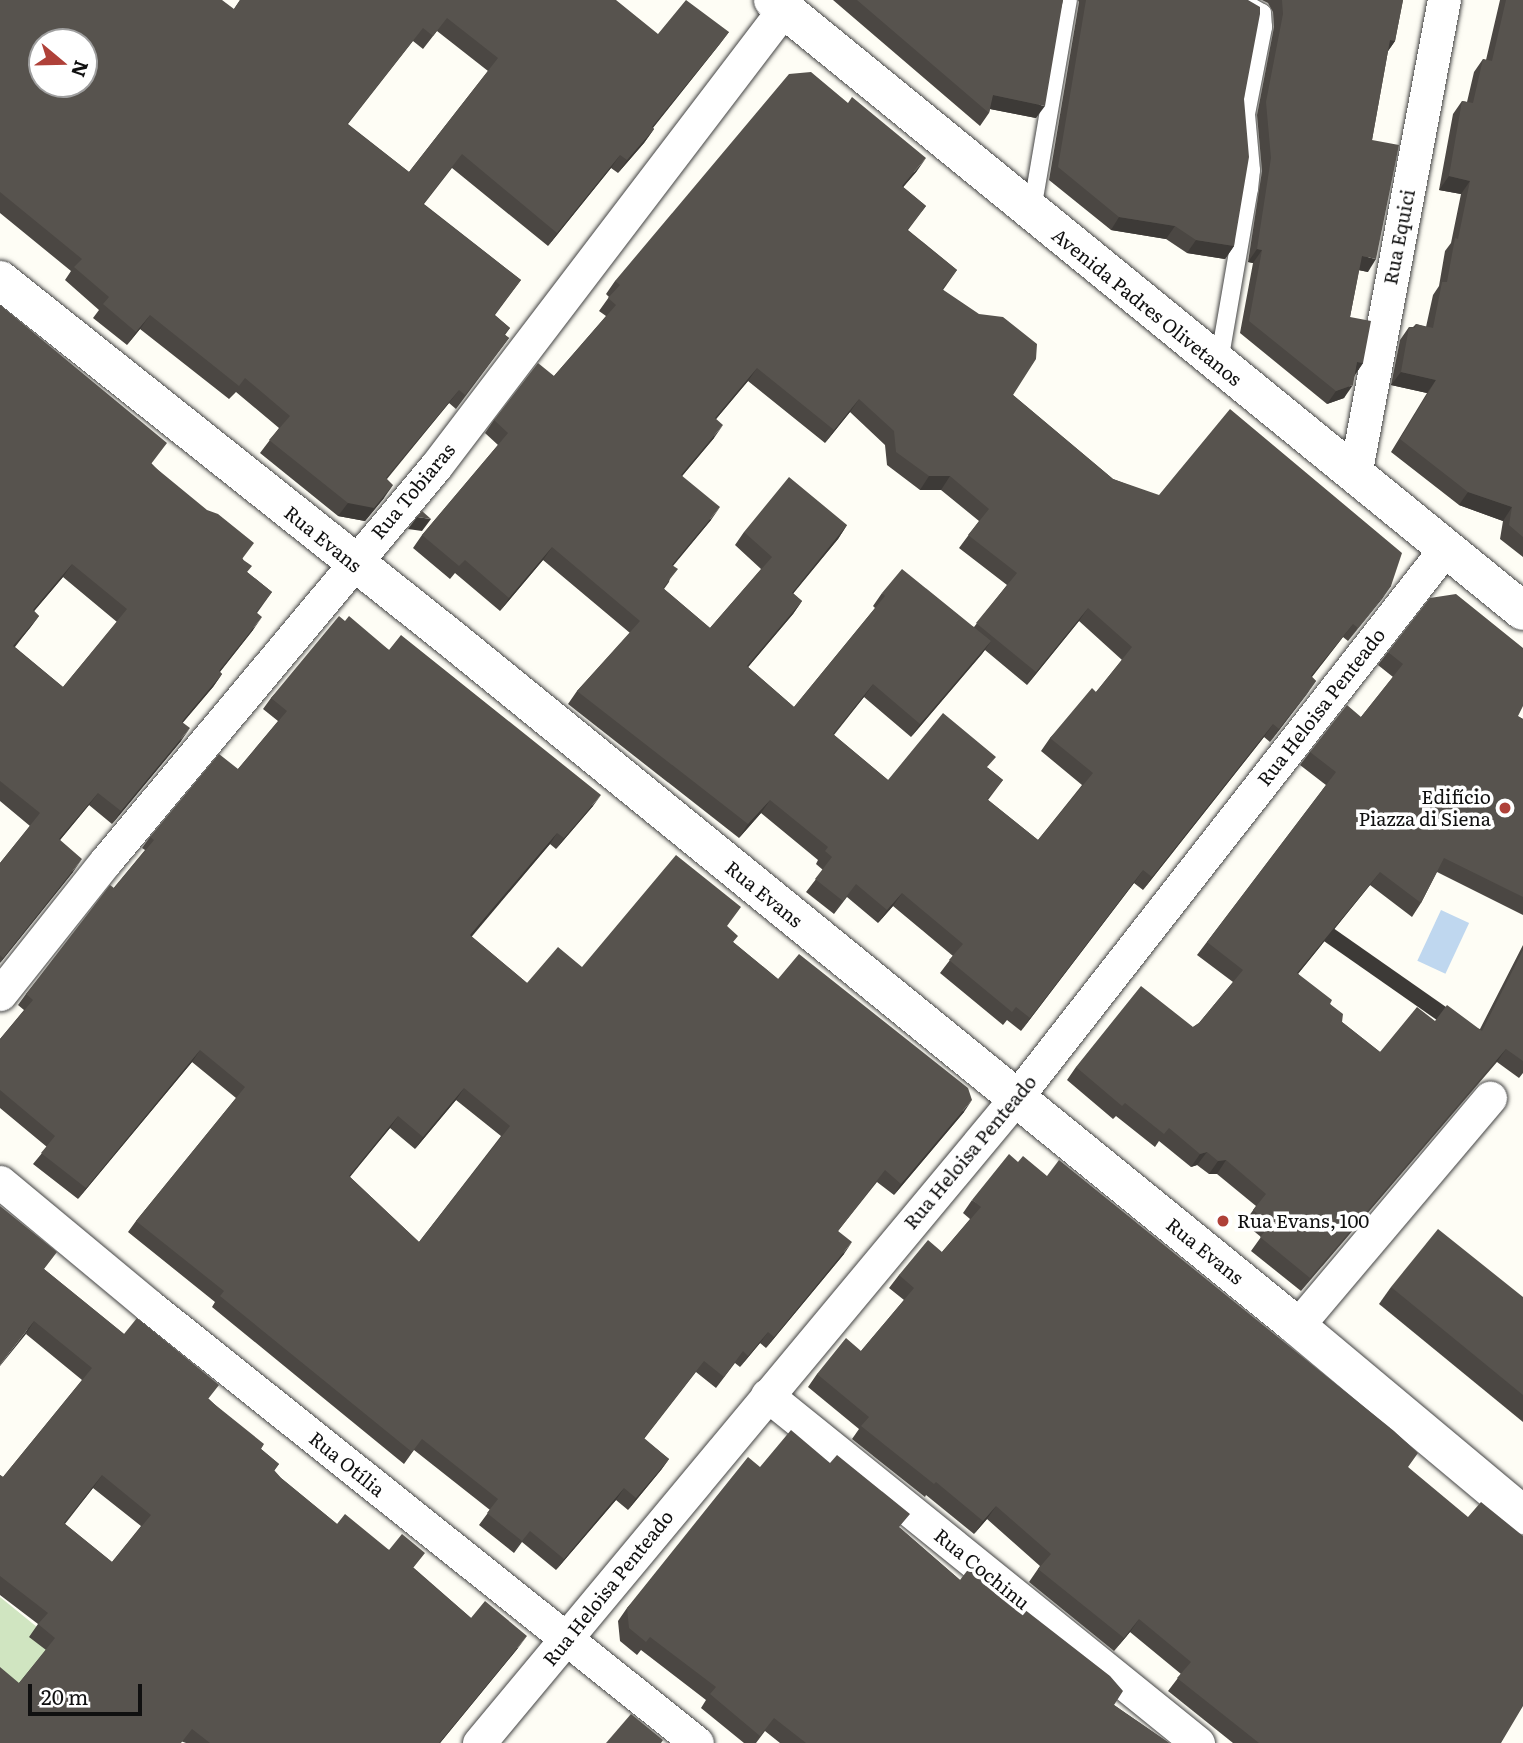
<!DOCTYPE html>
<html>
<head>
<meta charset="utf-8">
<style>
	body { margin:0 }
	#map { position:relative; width:1523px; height:1743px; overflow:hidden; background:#fefdf5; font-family:Literata,serif }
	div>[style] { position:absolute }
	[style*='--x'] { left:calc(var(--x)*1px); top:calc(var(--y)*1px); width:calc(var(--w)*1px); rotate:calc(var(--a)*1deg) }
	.green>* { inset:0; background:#d0e5c1 }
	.water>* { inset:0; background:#bfd7ef; transform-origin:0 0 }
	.roads { filter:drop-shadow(0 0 2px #434343) drop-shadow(0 0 2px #434343) }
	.service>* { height:18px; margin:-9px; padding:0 9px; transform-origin:9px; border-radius:9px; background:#fff }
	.minor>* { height:33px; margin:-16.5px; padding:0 16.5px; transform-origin:16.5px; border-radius:16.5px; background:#fff }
	.tertiary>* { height:38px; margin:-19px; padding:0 19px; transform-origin:19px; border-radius:19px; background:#fff }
	.wall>* { inset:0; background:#4b4743 }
	.shaded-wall>* { inset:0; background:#3d3a37; transform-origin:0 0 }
	.building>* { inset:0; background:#57534e }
	.dots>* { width:19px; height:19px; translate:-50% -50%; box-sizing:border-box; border:4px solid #fff; border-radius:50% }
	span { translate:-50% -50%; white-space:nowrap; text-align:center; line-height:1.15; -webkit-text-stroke:7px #fff; paint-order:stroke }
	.street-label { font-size:19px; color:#101010 }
	.poi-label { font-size:19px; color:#101010 }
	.right { translate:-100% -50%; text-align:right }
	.left { translate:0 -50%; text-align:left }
	.north { position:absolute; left:28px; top:28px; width:70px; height:70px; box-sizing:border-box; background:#fff; border:2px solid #9f9f9f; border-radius:50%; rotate:109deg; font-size:19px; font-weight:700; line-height:28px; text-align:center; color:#101010 }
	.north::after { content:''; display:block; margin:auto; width:24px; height:32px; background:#af4139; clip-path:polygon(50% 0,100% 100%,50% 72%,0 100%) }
	.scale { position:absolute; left:28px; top:1684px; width:114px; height:32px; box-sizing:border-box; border:4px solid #101010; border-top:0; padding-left:9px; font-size:21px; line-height:24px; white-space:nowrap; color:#101010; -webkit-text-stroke:5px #fff; paint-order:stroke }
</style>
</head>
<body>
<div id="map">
	<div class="green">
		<div style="clip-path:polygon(0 1597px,101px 1679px,0 1743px)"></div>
	</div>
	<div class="water">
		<div style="left:1441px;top:910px;width:31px;height:56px;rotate:25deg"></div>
	</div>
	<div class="roads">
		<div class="service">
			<div style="--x:1032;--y:210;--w:213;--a:-80.3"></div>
			<div style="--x:1219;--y:362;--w:176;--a:-80.2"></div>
			<div style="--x:1249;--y:189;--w:19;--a:-84"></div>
			<div style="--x:1251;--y:170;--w:56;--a:-95.1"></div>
			<div style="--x:1246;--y:114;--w:89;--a:-78.9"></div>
			<div style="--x:1263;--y:27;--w:14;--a:-94"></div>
			<div style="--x:1262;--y:13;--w:26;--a:-151"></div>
		</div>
		<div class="minor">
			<div style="--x:1355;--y:475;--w:483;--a:-79.4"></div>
			<div style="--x:0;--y:994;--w:169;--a:-51.5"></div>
			<div style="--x:105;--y:862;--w:516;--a:-50.11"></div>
			<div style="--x:436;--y:466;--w:574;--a:-52.71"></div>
			<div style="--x:784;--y:9;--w:9;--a:-77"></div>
			<div style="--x:0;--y:1182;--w:192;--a:39.7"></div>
			<div style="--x:148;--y:1305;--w:702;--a:38.58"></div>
			<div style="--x:1297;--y:1326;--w:299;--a:-49.8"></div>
			<div style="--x:767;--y:1395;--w:554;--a:38.92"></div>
			<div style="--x:479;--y:1743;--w:838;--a:-50.23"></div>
			<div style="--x:1015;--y:1099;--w:698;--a:-51.98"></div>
		</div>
		<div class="tertiary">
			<div style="--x:773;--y:0;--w:967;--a:39.17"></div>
			<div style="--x:0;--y:280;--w:579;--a:38.47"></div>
			<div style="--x:453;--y:640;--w:1088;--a:39.1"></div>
			<div style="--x:1297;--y:1326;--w:295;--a:39.9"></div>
		</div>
	</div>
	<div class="wall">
		<div style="clip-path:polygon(evenodd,0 0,234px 9px,240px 0,658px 34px,729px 32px,719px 45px,653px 128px,654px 129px,644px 143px,618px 173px,611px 168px,548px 246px,452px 168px,424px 204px,521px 280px,495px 315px,510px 328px,505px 335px,509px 338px,456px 409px,449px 403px,387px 479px,384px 498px,365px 521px,338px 516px,260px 453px,279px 428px,236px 392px,229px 399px,140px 329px,127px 345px,93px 318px,99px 310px,65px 280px,71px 271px,0 213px,0 0,437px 31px,488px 71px,409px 172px,348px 124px,413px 41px,423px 49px,437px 31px)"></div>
		<div style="clip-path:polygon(833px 0,1063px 0,1036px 118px,990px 109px,989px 113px,980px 126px)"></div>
		<div style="clip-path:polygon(1078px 0,1248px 0,1244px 99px,1234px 246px,1225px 259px,1187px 253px,1166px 239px,1111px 230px,1049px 180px,1079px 2px)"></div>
		<div style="clip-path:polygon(1262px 0,1403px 0,1395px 41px,1388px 51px,1372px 140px,1368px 272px,1359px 270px,1350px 317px,1363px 363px,1355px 375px,1344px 398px,1327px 404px,1240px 333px,1253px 263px,1248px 262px,1262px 171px,1257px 115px,1274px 27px,1273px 12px,1268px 3px)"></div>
		<div style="clip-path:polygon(1500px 0,1523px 0,1523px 557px,1500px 539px,1503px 521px,1459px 505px,1391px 452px,1427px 393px,1391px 385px,1400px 340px,1409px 327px,1413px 327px,1416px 324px,1426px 327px,1433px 295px,1439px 286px,1445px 251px,1451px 243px,1461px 194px,1439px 190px,1453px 114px,1462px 101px,1467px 102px,1474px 72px,1483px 59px,1486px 60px)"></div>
		<div style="clip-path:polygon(evenodd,917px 171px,903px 187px,926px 206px,908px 230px,957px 270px,943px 290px,1013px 395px,1113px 479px,1391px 586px,1348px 641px,1343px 637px,1312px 677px,1316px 681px,1270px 742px,1264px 737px,1143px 890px,1134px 883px,1021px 1031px,1007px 1020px,1003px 1025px,940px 973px,953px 956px,893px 906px,878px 923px,847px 897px,834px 914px,806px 892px,823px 870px,816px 864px,818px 860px,761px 813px,739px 838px,568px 704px,577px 691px,630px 633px,543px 560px,500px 611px,455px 573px,450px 579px,413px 548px,422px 535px,498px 445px,485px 433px,494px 420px,554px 376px,606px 316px,599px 311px,609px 297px,606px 294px,615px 281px,917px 171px,748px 381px,825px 443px,850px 412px,885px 445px,887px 465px,920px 490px,941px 490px,979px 521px,959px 548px,1007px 585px,974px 627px,882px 593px,873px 606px,875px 608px,794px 707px,748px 667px,793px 614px,802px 601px,793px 593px,838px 539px,847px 525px,744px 532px,735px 545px,761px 569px,710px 628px,664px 589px,669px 582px,673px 565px,711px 520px,682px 476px,714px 438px,716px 419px,748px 381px,917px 171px,1079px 621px,1122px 660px,1096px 692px,1050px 738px,1041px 751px,1082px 785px,1038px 840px,988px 800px,1003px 780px,988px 768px,888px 780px,834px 735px,864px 697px,911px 737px,985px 650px,1027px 685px,1079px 621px)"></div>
		<div style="clip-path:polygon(evenodd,0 305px,243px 559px,247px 572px,272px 592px,257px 613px,253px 630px,220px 672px,222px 674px,213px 687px,183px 722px,181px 741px,112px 824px,89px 805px,60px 840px,73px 872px,0 963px,0 863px,30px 826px,0 801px,0 305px,63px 577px,117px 622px,63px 687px,15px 647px,39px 616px,34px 611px,63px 577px)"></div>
		<div style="clip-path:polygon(evenodd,345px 621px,389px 650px,593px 806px,556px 849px,550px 844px,471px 936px,527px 983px,727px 926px,733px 942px,778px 979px,964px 1112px,894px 1195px,877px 1182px,838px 1231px,844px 1254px,766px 1348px,760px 1343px,740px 1367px,735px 1363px,716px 1388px,696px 1372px,644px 1439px,669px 1459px,661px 1470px,628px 1510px,616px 1500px,556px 1570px,522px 1542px,514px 1553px,479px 1525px,490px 1510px,414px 1450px,404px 1464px,212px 1307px,215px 1302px,128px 1232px,136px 1221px,236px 1098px,192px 1062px,78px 1199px,33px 1164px,47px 1147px,0 1108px,0 1039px,24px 1010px,18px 1005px,26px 994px,145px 850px,142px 848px,150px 837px,238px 769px,278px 721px,263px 709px,271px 698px,345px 621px,456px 1100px,501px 1136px,419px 1242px,350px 1177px,390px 1128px,415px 1149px,456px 1100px)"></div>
		<div style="clip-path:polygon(1388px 652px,1523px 719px,1523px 915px,1437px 872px,1421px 903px,1412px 917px,1370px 885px,1298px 974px,1330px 1004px,1342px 1022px,1380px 1052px,1435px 1021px,1480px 1029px,1523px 945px,1523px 1073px,1519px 1078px,1497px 1062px,1301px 1291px,1251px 1251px,1261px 1237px,1244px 1223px,1256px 1206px,1217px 1174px,1209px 1174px,1197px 1165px,1191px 1167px,1159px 1141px,1155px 1147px,1116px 1116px,1113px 1119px,1067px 1080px,1076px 1067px,1193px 1027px,1199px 1023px,1233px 982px,1197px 955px,1326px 785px,1300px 765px,1310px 752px,1361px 717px,1393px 677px,1378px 665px)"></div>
		<div style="clip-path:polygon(972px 1200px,1408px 1467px,1501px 1743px,1233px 1743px,1168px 1691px,1181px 1674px,1130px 1632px,1114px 1651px,1029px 1582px,1040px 1566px,987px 1519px,974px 1534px,926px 1495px,925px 1497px,852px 1439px,859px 1429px,808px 1387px,817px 1374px,861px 1351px,904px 1300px,889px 1288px,899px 1275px,942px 1252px,970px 1219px,963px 1213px)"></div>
		<div style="clip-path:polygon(evenodd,44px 1269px,124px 1334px,209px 1399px,261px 1449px,279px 1464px,274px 1471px,281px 1478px,337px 1524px,389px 1550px,414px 1568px,471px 1618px,518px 1648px,440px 1743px,186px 1743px,19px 1683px,46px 1650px,29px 1637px,38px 1624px,0 1595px,0 1475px,3px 1477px,82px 1380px,26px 1334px,44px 1269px,93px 1488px,141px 1526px,112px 1562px,65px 1524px,93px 1488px)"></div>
		<div style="clip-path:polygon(1391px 1287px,1523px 1297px,1523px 1422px,1379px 1304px)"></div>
		<div style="clip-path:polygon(760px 1467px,900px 1528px,960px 1580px,1114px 1705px,1169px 1743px,780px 1743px,765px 1731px,756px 1743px,744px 1743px,701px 1708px,706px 1700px,641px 1650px,637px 1655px,620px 1641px,618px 1621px,627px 1608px)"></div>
	</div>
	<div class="shaded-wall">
		<div style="clip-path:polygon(729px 32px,719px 45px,642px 141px,652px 127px)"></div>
		<div style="clip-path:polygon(1390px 40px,1395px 41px,1386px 54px)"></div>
		<div style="clip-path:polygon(993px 95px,1045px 106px,1036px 118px,985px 108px)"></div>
		<div style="clip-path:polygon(654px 129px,644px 143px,618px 173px,627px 160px)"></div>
		<div style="clip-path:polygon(620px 155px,611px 168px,548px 246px,557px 233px)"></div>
		<div style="clip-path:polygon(926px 158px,917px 171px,893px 199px,902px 186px)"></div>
		<div style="clip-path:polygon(1449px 176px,1470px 181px,1461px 194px,1439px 190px)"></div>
		<div style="clip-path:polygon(1119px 217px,1175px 226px,1166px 239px,1111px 230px)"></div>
		<div style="clip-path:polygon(1196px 240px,1234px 246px,1225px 259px,1187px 253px)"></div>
		<div style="clip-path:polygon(1257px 249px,1262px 250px,1253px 263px,1248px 262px)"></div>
		<div style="clip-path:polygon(1362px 256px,1376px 259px,1368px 272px,1353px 269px)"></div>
		<div style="clip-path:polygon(150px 315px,140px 329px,127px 345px,136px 332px)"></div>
		<div style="clip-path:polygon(1357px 362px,1363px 363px,1354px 376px)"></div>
		<div style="clip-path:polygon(757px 368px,748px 381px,706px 431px,715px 418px)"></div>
		<div style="clip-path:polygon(1401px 372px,1436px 380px,1427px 393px,1391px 385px)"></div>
		<div style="clip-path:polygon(1353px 385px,1344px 398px,1327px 404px,1336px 391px)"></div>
		<div style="clip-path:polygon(459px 390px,449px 403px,376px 491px,386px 478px)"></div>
		<div style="clip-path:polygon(859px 399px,850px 412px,825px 443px,834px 430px)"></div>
		<div style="clip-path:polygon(723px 425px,714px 438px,672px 488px,681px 475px)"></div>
		<div style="clip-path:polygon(929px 476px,950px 476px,941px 490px,920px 490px)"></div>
		<div style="clip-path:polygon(393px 485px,384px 498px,365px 521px,338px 516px,348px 503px)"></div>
		<div style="clip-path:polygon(1468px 492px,1512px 507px,1503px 521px,1459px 505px)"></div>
		<div style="clip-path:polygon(720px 507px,711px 520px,663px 578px,672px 565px)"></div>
		<div style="clip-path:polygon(417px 517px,431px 519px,422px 531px,408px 529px)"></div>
		<div style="clip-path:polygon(847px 525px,838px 539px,783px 606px,792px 593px)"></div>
		<div style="clip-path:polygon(552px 547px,543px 560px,500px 611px,509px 598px)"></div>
		<div style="clip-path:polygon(72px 564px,63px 577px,24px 623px,33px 610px)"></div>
		<div style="clip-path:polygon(1391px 586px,1382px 599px,1348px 641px,1358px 628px)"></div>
		<div style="clip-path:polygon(802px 601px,793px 614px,738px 679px,747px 666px)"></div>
		<div style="clip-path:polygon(1088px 608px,1079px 621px,1027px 685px,1036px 672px)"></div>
		<div style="clip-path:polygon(39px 616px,30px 628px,4px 659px,13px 646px)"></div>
		<div style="clip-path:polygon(262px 617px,253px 630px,210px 684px,219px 671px)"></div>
		<div style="clip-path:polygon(1353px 624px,1343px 637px,1302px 689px,1311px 676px)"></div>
		<div style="clip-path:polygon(991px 641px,982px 654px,911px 737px,920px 724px)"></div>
		<div style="clip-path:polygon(222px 674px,213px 687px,175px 732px,184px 719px)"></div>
		<div style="clip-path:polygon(1316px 681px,1307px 694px,1270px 742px,1279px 729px)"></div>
		<div style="clip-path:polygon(873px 684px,864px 697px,823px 747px,833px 734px)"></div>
		<div style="clip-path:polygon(1273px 724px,1264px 737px,1143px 890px,1152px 877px)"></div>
		<div style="clip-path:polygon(190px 728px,181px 741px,112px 824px,121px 811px)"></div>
		<div style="clip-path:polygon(98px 793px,89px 805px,50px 852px,59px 839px)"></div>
		<div style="clip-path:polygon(601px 795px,593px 806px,556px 849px,564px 838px)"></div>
		<div style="clip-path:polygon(770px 800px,761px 813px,739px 838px,748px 824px)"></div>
		<div style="clip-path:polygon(557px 833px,550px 844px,463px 947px,470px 935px)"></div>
		<div style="clip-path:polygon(82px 859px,73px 872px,0 963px,3px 958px)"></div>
		<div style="clip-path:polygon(1143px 870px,1134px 883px,1021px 1031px,1030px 1018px)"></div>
		<div style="clip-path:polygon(1380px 872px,1370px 885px,1288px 986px,1297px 973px)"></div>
		<div style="clip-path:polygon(902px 893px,893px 906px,878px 923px,887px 910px)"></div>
		<div style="left:1506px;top:1049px;width:16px;height:301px;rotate:125deg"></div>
		<div style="clip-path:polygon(200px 1050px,192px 1062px,78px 1199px,86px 1188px)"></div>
		<div style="clip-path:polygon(464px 1088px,456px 1100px,415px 1149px,423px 1137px)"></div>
		<div style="clip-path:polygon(972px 1100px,964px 1112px,894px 1195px,901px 1184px)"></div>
		<div style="clip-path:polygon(398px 1116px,390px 1128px,341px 1187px,349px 1176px)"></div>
		<div style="clip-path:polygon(1207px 1152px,1197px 1165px,1191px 1167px,1200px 1154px)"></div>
		<div style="clip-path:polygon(1226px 1160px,1217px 1174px,1209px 1174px,1218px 1161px)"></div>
		<div style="clip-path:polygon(852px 1242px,844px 1254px,766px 1348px,774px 1337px)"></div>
		<div style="clip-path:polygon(34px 1321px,26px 1334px,0 1366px,0 1365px)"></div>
		<div style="clip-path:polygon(768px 1332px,760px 1343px,740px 1367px,748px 1356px)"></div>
		<div style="clip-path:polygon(669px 1459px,661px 1470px,628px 1510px,636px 1498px)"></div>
		<div style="clip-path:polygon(102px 1475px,93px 1488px,55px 1535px,64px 1523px)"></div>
		<div style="clip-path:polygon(624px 1488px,616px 1500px,556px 1570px,564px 1559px)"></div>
		<div style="clip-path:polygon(996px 1506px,987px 1519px,974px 1534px,983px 1521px)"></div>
		<div style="clip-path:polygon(1139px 1619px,1130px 1632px,1114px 1651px,1124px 1638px)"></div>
		<div style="clip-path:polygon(527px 1636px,518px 1648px,440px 1743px,439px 1743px)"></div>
	</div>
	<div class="building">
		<div style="clip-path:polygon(evenodd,0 0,222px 0,234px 9px,240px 0,616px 0,658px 34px,686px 0,729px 32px,652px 127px,654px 129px,627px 160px,620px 155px,557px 233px,462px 154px,423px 204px,521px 280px,494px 315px,510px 328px,504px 334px,509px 338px,465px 395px,459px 390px,386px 478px,393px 485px,374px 508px,348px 503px,269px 440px,290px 416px,245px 378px,239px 386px,150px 315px,136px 332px,103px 304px,109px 297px,74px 267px,82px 259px,0 192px,0 0,447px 18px,498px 58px,409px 172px,347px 124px,423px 28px,433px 36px,447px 18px,0 0,42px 42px,84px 42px,84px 84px,42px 84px,42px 42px)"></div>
		<div style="clip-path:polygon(857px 0,1063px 0,1045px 106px,993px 95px,989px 113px)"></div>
		<div style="clip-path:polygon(1086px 0,1248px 0,1260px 7px,1260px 14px,1244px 99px,1249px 157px,1234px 246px,1196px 240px,1175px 226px,1119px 217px,1058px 167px)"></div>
		<div style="clip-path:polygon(1282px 0,1403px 0,1395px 41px,1390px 40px,1372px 140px,1399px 145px,1376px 259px,1362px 256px,1350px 317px,1371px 321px,1363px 363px,1357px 362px,1353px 385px,1336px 391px,1249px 321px,1262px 250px,1257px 249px,1271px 158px,1266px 102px,1283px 14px)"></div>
		<div style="clip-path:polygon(1506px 0,1523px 0,1523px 537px,1509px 525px,1512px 507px,1468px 492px,1400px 439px,1436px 380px,1401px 372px,1409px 327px,1415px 328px,1416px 324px,1433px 328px,1442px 282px,1447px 282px,1455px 238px,1458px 239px,1470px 181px,1449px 176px,1462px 101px,1473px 103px,1483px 59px,1492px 61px)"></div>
		<div style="clip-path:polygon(evenodd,811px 72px,848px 103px,852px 97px,926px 158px,902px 186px,926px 206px,907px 230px,957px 270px,942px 289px,979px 314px,1003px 317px,1037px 344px,1036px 359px,1013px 395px,1113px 479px,1159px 495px,1230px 409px,1402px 553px,1391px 586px,1358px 628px,1353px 624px,1311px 676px,1316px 681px,1279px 729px,1273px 724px,1152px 877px,1143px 870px,1030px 1018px,1016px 1007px,1012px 1012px,949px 960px,963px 944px,902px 893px,887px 910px,856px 884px,843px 901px,815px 879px,832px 857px,825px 851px,828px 847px,770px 800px,748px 824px,577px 691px,640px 621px,552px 547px,509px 598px,465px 560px,459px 566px,422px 535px,508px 433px,494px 420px,538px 363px,554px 376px,616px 305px,608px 298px,620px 285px,615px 281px,789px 74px,811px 72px,757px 368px,834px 430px,859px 399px,894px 431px,896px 452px,929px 476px,950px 476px,989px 509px,968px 535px,1017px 573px,976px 623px,1036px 672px,1088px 608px,1132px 647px,1096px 692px,1092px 688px,1050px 738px,1093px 773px,1038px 840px,987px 799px,1003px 780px,987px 767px,996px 757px,943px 713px,888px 780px,833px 734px,873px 684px,920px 724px,991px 641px,902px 569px,882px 593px,885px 596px,794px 707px,747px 666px,802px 601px,792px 593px,847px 525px,789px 477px,744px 532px,772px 557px,710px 628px,663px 588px,678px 569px,672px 565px,720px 507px,681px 475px,723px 425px,715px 418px,757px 368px)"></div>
		<div style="clip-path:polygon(evenodd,0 305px,167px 443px,151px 464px,207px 510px,218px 514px,254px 543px,242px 559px,252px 566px,247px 572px,272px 592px,256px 612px,262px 617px,219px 671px,222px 674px,184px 719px,182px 722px,190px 728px,121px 811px,98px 793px,59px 839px,82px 859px,3px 958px,0 955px,0 863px,40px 813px,0 781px,0 305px,72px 564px,127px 609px,63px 687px,13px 646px,39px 616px,33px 610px,72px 564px)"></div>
		<div style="clip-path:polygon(422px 511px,431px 519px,417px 517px)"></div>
		<div style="clip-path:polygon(1456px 594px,1523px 648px,1523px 706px,1518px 716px,1523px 719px,1523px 897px,1444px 858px,1421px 903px,1380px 872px,1297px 973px,1332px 1000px,1330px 1004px,1343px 1014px,1342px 1022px,1380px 1052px,1417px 1007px,1435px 1021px,1447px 1005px,1482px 1031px,1523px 950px,1523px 1061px,1506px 1049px,1310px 1278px,1260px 1237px,1271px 1225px,1253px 1210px,1266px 1194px,1226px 1160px,1218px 1161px,1207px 1152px,1200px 1154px,1169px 1128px,1164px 1134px,1125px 1103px,1122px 1106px,1076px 1067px,1141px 986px,1193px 1027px,1199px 1023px,1243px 970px,1207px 942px,1336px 772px,1310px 752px,1347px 705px,1361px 717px,1403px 664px,1388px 652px,1430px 598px)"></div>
		<div style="clip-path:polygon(evenodd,339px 616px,345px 621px,349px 616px,389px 650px,401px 635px,601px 795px,564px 838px,557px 833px,470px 935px,527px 983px,558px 947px,582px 967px,676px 855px,741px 907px,727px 926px,738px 936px,733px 942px,778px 979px,799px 954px,968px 1088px,972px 1100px,901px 1184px,885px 1170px,838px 1231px,852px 1242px,774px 1337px,768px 1332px,748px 1356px,743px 1351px,724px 1377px,704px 1361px,644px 1438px,669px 1459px,636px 1498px,624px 1488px,564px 1559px,530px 1531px,522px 1541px,487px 1513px,498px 1499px,422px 1439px,412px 1452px,220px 1296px,224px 1291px,136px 1221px,245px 1087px,200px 1050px,86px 1188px,41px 1153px,55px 1136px,0 1090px,0 1039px,33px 1000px,26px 994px,110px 885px,114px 888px,154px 840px,150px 837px,219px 754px,238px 769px,287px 711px,271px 698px,339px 616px,464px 1088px,510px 1126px,419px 1242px,349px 1176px,398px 1116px,423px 1137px,464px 1088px)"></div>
		<div style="clip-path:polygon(1009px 1154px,1018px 1162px,1023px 1156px,1047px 1176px,1059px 1160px,1394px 1431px,1418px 1453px,1408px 1467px,1468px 1517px,1481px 1502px,1523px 1536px,1523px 1706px,1501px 1743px,1259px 1743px,1177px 1678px,1191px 1662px,1139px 1619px,1124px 1638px,1038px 1569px,1051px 1554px,996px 1506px,983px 1521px,936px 1482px,934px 1484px,861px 1426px,869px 1417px,817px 1374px,846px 1338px,861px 1351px,914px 1288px,899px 1275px,928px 1240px,942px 1252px,981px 1207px,972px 1200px)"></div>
		<div style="clip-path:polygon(evenodd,0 1206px,57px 1252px,44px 1269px,124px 1334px,137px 1318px,219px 1385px,208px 1399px,264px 1444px,261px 1449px,279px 1464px,274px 1470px,281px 1478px,337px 1524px,345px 1514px,389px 1550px,402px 1534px,425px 1553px,413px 1568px,471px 1618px,485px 1601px,527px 1636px,439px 1743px,210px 1743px,192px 1729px,181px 1743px,0 1743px,0 1667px,19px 1683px,55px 1638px,38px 1624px,48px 1613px,0 1576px,0 1475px,3px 1477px,92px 1368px,34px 1321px,0 1365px,0 1206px,102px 1475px,151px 1515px,112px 1562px,64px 1523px,102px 1475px)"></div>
		<div style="clip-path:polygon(1438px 1229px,1523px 1297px,1523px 1395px,1391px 1287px)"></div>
		<div style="clip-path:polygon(791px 1430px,830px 1463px,837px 1455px,910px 1514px,899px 1527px,960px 1580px,970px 1567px,1110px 1676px,1123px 1691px,1114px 1705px,1169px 1743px,806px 1743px,774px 1718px,760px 1736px,710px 1694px,716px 1687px,650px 1637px,646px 1642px,629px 1628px,627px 1608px,748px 1457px,760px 1467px)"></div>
		<div style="clip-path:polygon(631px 1714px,663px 1740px,661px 1743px,606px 1743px)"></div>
	</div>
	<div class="dots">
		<div style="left:1505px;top:808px;background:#af4139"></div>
		<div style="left:1223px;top:1221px;background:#af4139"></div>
	</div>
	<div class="street-label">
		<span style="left:1399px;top:237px;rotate:-79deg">Rua Equici</span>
		<span style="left:1147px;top:307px;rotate:39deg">Avenida Padres Olivetanos</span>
		<span style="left:413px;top:491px;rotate:-50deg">Rua Tobiaras</span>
		<span style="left:323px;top:539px;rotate:39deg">Rua Evans</span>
		<span style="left:1321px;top:707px;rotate:-52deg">Rua Heloisa Penteado</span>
		<span style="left:764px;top:894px;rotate:39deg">Rua Evans</span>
		<span style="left:970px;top:1152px;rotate:-50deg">Rua Heloisa Penteado</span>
		<span style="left:1205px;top:1251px;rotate:39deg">Rua Evans</span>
		<span style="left:347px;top:1464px;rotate:39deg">Rua Otília</span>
		<span style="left:982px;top:1569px;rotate:39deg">Rua Cochinu</span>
		<span style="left:608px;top:1588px;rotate:-51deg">Rua Heloisa Penteado</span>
	</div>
	<div class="poi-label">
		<span class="right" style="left:1491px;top:808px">Edifício<br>Piazza di Siena</span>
		<span class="left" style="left:1237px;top:1221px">Rua Evans, 100</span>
	</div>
	<div class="north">N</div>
	<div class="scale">20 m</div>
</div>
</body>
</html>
